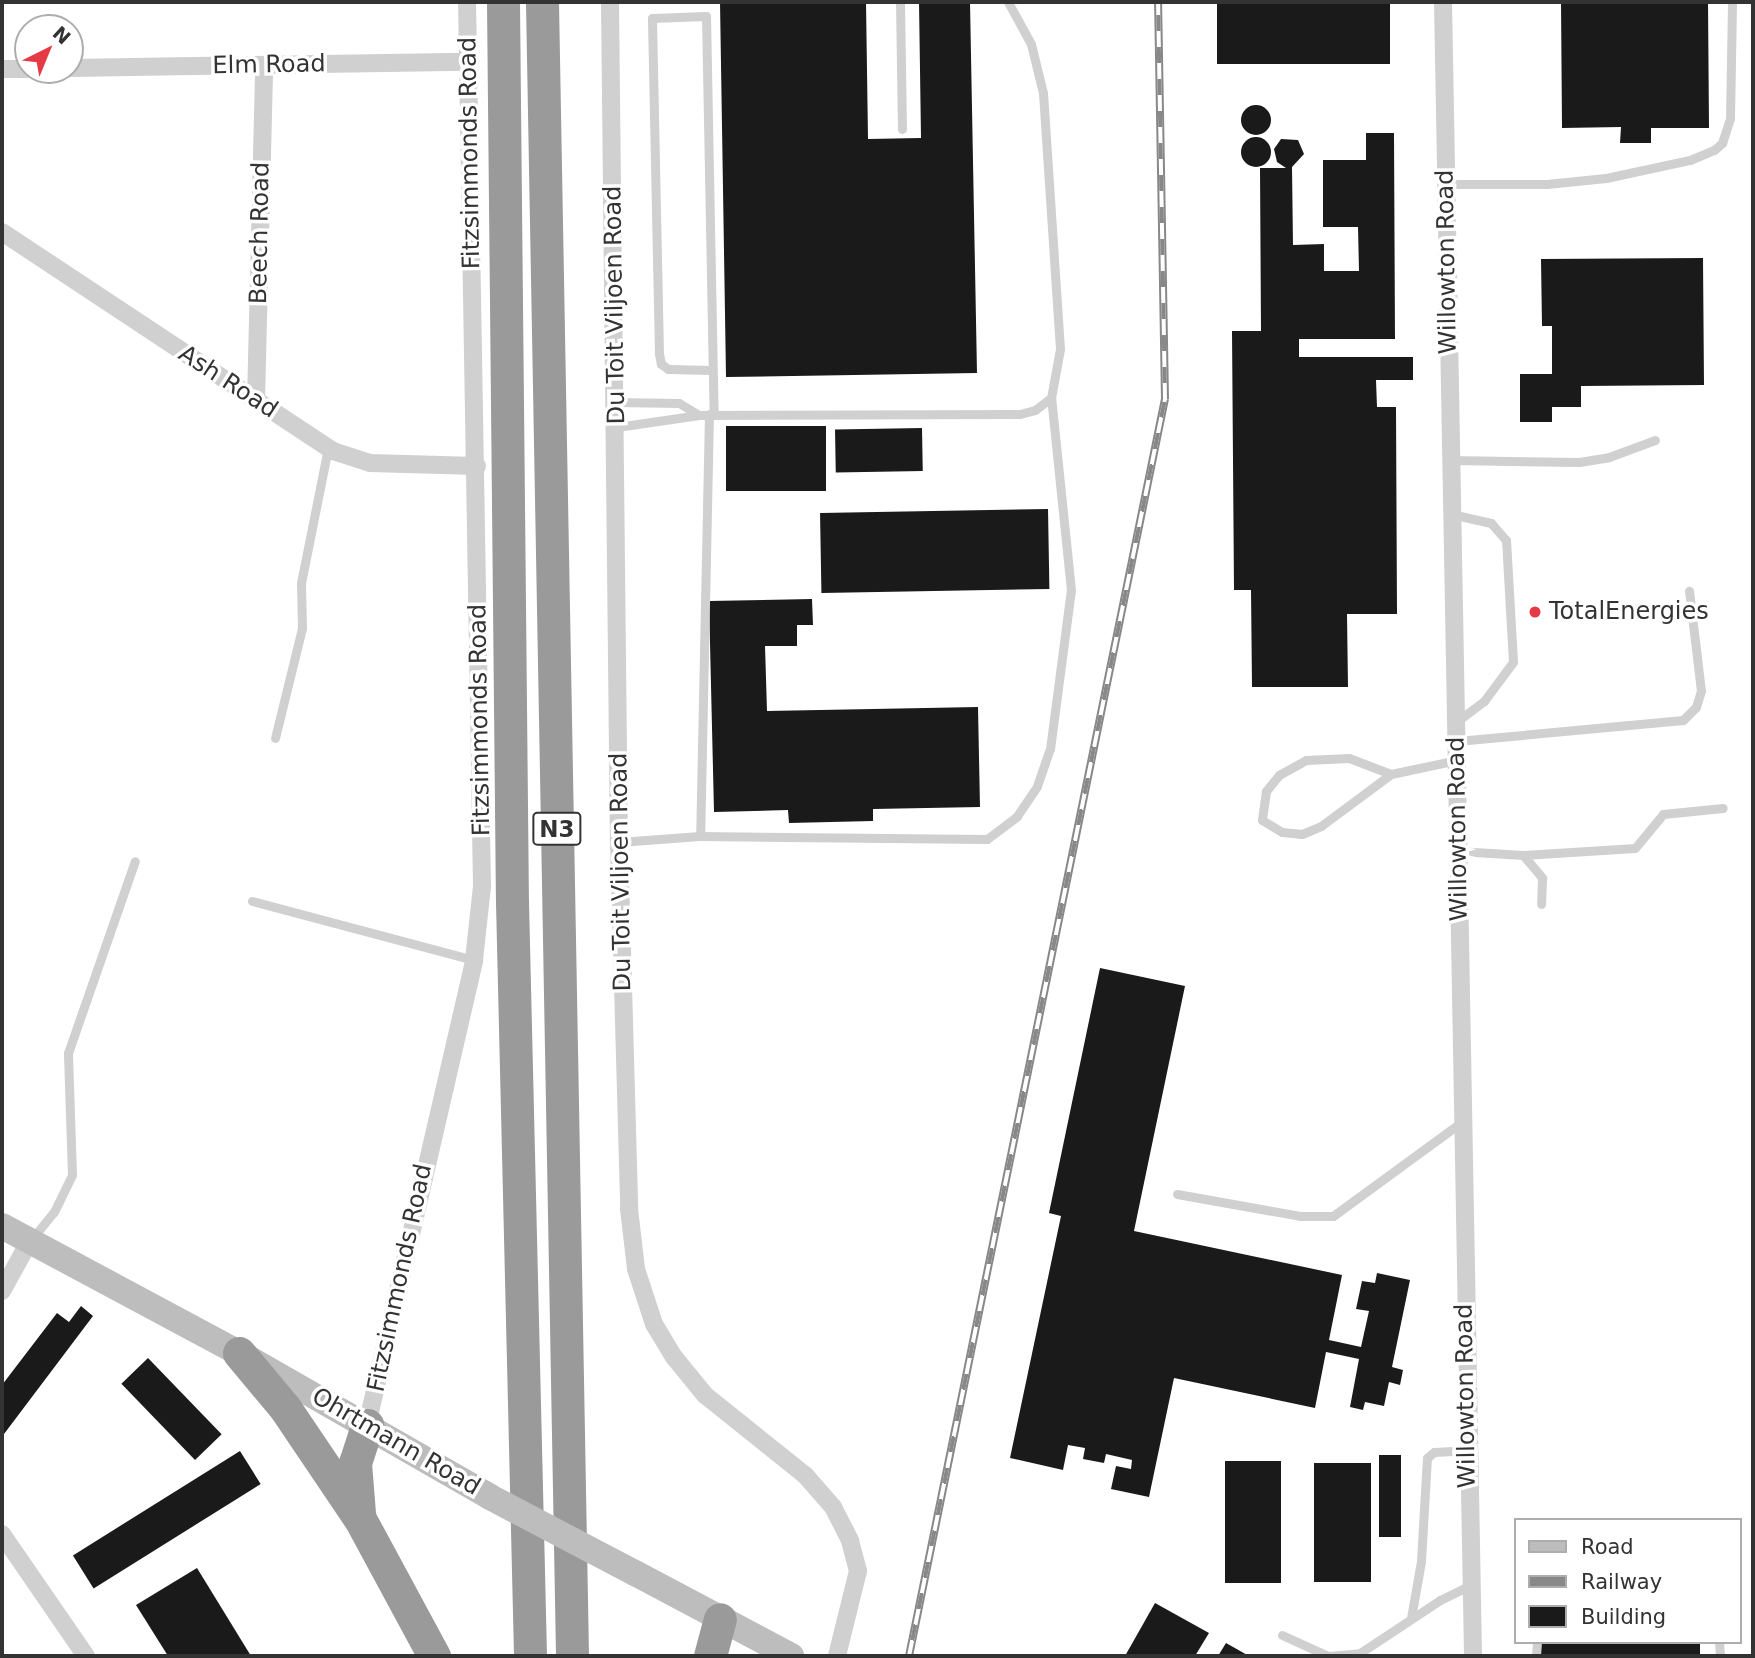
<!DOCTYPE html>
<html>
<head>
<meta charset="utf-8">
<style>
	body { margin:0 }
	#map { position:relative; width:1755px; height:1658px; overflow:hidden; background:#fff; font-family:"DejaVu Sans",sans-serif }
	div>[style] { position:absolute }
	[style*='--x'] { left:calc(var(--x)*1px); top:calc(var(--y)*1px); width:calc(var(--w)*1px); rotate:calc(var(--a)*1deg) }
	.building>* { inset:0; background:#1a1a1a; transform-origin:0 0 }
	.round { border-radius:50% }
	.service>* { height:9px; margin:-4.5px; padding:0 4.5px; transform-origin:4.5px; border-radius:4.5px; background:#d0d0d0 }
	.minor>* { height:18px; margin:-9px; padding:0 9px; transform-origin:9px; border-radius:9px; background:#d0d0d0 }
	.secondary>* { height:26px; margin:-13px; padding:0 13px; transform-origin:13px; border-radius:13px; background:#bdbdbd }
	.motorway>* { height:33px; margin:-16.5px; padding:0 16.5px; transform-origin:16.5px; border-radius:16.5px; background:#9a9a9a }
	.rail>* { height:8px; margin-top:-4px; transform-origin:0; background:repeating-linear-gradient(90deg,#fff 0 16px,#888 0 32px); box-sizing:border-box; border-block:2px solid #888 }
	.secondary-bridge>* { height:26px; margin:-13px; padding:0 13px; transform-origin:13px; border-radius:13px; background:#bdbdbd }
	.dots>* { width:19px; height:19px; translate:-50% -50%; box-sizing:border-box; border:4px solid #fff; border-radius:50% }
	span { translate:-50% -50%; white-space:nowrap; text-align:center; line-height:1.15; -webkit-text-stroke:7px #fff; paint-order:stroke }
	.shield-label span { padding:2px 5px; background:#fff; border:2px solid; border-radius:5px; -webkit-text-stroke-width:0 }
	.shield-label { font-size:23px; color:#333; font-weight:700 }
	.street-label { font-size:24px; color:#333 }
	.poi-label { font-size:24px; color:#333 }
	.left { translate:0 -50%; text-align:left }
	.frame { position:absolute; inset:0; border:4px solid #333; pointer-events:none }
	.legend { position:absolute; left:1514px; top:1518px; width:228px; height:126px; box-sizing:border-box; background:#fff; border:2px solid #adadad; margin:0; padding:9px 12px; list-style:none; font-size:21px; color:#333 }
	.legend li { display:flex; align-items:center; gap:14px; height:35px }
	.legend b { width:35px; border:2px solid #adadad }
	.north { position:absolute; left:14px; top:14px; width:70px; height:70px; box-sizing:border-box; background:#fff; border:2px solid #adadad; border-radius:50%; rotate:43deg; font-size:19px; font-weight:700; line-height:28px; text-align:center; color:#333 }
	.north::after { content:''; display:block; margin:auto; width:24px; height:32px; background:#e63946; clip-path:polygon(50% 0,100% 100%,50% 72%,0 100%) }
</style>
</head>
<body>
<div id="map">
	<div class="building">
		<div style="clip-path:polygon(720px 2px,866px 2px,868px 139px,921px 138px,919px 2px,970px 2px,977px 373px,726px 377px)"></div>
		<div style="left:1217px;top:2px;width:173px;height:62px"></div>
		<div style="clip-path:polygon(1561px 2px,1708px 2px,1709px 128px,1651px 128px,1651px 143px,1620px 143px,1621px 127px,1562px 128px)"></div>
		<div class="round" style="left:1241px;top:105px;width:30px;height:30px"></div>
		<div style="clip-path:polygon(1366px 133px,1394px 133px,1395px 339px,1299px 339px,1299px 357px,1413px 357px,1413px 380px,1376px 380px,1377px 407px,1396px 407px,1397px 614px,1347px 614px,1348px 687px,1252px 687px,1251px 590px,1234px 590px,1232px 331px,1261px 331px,1260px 168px,1286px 168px,1277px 162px,1274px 149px,1281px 139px,1298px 140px,1304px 154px,1292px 167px,1293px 245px,1324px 244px,1324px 271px,1359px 271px,1358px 227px,1323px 227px,1323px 160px,1366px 160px)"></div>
		<div class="round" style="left:1241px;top:137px;width:30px;height:30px"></div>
		<div style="clip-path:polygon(1703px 258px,1704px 385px,1581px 386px,1581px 407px,1552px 407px,1552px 422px,1520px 422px,1520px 374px,1552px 374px,1552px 326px,1542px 326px,1541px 259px)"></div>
		<div style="left:826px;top:426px;width:65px;height:100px;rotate:90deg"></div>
		<div style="left:922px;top:428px;width:43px;height:87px;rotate:89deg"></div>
		<div style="left:1048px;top:509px;width:80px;height:228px;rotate:89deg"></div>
		<div style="clip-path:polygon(812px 599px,813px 625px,797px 625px,797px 646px,765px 646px,767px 711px,978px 707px,980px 807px,873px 809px,873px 821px,789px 823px,788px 810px,714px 812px,709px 601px)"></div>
		<div style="clip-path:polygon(1100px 968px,1185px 986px,1134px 1231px,1342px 1275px,1329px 1340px,1361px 1347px,1369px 1311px,1356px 1309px,1362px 1281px,1375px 1283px,1377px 1273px,1410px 1280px,1392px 1367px,1403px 1370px,1400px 1385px,1389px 1382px,1384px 1406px,1365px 1402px,1363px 1410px,1350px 1407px,1359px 1359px,1326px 1352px,1315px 1408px,1174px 1378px,1149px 1497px,1111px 1489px,1116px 1466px,1131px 1469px,1132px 1460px,1106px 1454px,1104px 1463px,1083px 1459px,1085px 1448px,1068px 1445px,1063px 1470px,1010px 1458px,1061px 1216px,1049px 1213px)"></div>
		<div style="clip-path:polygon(81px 1306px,93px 1316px,4px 1434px,2px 1385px,57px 1313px,69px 1322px)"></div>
		<div style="left:148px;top:1358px;width:106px;height:37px;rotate:46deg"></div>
		<div style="left:240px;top:1451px;width:39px;height:197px;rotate:58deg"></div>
		<div style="left:1379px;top:1455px;width:22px;height:82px"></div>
		<div style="left:1225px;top:1461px;width:56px;height:122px"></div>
		<div style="left:1314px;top:1463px;width:57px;height:119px"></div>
		<div style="clip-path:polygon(197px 1568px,251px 1656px,168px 1656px,136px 1605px)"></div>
		<div style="clip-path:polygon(1155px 1603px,1209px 1633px,1195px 1656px,1125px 1656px)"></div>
		<div style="left:1540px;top:1642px;width:160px;height:14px"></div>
		<div style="clip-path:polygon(1226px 1643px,1249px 1656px,1218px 1656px)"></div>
	</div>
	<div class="service">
		<div style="--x:900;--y:2;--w:127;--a:89.1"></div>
		<div style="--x:1446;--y:184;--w:101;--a:0"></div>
		<div style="--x:1547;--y:184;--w:59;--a:-5.8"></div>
		<div style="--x:1606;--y:178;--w:86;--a:-12.1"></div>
		<div style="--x:1690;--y:160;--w:26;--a:-23"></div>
		<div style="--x:1714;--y:150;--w:11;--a:-41"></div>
		<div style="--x:1722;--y:143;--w:26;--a:-72"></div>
		<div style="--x:1730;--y:118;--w:116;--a:-89"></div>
		<div style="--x:712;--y:370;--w:44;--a:-178.7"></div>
		<div style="--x:668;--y:369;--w:9;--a:-144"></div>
		<div style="--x:661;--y:364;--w:10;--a:-101"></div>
		<div style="--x:659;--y:354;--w:336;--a:-91.2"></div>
		<div style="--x:652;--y:18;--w:54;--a:-2.1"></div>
		<div style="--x:706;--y:16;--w:399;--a:88.9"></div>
		<div style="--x:616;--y:402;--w:63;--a:0.9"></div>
		<div style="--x:679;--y:403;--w:23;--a:31"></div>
		<div style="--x:709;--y:414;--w:422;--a:91.2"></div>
		<div style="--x:700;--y:836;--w:287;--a:0.6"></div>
		<div style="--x:987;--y:839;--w:38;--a:-37"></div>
		<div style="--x:1017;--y:816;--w:36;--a:-56"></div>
		<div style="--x:1037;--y:786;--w:39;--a:-71"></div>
		<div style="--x:1050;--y:749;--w:160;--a:-82.5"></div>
		<div style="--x:1071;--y:590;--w:193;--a:-95.9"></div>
		<div style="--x:617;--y:427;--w:83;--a:-8.3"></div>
		<div style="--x:699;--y:415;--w:321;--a:-0.2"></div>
		<div style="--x:1020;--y:414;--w:16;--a:-15"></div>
		<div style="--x:1035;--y:410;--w:20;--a:-37"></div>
		<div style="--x:1051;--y:398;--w:50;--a:-79.6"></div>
		<div style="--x:1060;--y:349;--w:257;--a:-93.8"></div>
		<div style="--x:1043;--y:93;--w:50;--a:-103.8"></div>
		<div style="--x:1031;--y:44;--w:48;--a:-118.7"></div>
		<div style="--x:1450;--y:460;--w:129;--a:0.9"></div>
		<div style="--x:1579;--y:462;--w:30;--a:-9"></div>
		<div style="--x:1609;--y:457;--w:49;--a:-20.3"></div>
		<div style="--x:1451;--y:514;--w:41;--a:12.7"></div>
		<div style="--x:1491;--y:523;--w:23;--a:49"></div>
		<div style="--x:1506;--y:540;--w:122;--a:86.7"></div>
		<div style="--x:1513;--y:662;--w:49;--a:126.6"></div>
		<div style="--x:1484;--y:701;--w:35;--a:143"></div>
		<div style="--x:275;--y:738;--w:113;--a:-76.2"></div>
		<div style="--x:302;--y:628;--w:45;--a:-91.3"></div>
		<div style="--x:301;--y:583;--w:138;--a:-78.7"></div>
		<div style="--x:1457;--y:741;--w:227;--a:-5.3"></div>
		<div style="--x:1683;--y:720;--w:18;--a:-45"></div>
		<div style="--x:1696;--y:707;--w:17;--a:-73"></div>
		<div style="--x:1701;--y:691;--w:101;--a:-96.8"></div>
		<div style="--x:1391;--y:774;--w:45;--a:-159.1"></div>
		<div style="--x:1349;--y:758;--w:43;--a:177.3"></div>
		<div style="--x:1306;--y:760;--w:31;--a:151"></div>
		<div style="--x:1279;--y:775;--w:21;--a:129"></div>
		<div style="--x:1266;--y:791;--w:29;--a:98"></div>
		<div style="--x:1262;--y:820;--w:23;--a:31"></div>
		<div style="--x:1282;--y:832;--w:20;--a:6"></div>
		<div style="--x:1302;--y:834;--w:21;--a:-23"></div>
		<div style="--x:1321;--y:826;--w:87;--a:-36.6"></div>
		<div style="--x:1391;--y:774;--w:67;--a:-12"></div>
		<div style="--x:619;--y:842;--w:81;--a:-4.2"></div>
		<div style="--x:1458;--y:851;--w:65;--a:3.5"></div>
		<div style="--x:1523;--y:855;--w:30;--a:50"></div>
		<div style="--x:1542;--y:878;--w:26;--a:92"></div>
		<div style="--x:1523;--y:855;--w:112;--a:-3.6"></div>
		<div style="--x:1635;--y:848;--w:44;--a:-50.5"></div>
		<div style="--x:1663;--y:814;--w:60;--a:-5.7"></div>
		<div style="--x:252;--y:901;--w:230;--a:14.9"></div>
		<div style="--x:1177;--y:1194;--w:125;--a:10.1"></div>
		<div style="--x:1300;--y:1216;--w:33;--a:0"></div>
		<div style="--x:1333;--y:1216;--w:157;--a:-36.2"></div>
		<div style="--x:31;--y:1240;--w:36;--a:-51"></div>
		<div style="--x:54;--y:1212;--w:41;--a:-64.1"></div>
		<div style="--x:72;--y:1175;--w:122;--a:-91.9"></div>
		<div style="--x:68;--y:1053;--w:203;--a:-70.8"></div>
		<div style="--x:1411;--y:1618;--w:58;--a:-80"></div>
		<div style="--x:1421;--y:1561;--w:103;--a:-86.7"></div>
		<div style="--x:1427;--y:1458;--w:9;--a:-41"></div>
		<div style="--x:1434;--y:1452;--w:33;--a:-3"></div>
		<div style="--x:1282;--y:1635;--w:51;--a:24.5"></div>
		<div style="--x:1328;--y:1656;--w:32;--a:-5"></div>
		<div style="--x:1360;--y:1653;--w:96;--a:-33.5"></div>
		<div style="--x:1440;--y:1600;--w:34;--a:-26"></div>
		<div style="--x:1719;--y:1642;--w:14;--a:86"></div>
		<div style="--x:1536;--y:1656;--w:14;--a:-86"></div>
	</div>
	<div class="minor">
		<div style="--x:610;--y:2;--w:840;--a:89.39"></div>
		<div style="--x:619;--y:842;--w:367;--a:88.4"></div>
		<div style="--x:629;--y:1209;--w:60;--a:83.3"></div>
		<div style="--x:636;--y:1269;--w:58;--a:71.9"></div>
		<div style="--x:654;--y:1324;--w:39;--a:59"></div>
		<div style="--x:674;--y:1357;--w:49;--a:50.8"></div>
		<div style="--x:705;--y:1395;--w:128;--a:38.7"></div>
		<div style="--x:805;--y:1475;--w:43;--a:48.8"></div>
		<div style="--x:833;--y:1507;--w:38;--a:63"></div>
		<div style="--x:850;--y:1541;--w:31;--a:75"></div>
		<div style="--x:858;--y:1571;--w:88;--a:103.9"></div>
		<div style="--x:1443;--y:2;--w:1654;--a:88.96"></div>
		<div style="--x:70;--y:68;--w:398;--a:-0.9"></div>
		<div style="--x:2;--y:69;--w:26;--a:0"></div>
		<div style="--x:2;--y:232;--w:397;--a:33.5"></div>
		<div style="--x:333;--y:451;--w:39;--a:18"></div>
		<div style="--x:370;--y:463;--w:107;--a:1.6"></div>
		<div style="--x:256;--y:401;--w:336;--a:-88.6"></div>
		<div style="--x:2;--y:1291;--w:56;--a:-61.1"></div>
		<div style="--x:367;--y:1425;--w:477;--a:-77"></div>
		<div style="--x:474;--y:960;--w:74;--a:-83.8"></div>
		<div style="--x:482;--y:886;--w:884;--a:-90.97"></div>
		<div style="--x:2;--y:1534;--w:148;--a:55.5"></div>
	</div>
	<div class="secondary">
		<div style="--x:2;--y:1226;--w:269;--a:28.2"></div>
		<div style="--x:239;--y:1353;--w:289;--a:29.8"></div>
		<div style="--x:635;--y:1573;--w:177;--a:28"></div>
	</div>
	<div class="motorway">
		<div style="--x:503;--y:2;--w:900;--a:89.43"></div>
		<div style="--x:512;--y:902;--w:754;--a:88.63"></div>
		<div style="--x:542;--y:2;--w:1654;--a:88.96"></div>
		<div style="--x:239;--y:1353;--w:72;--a:50.1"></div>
		<div style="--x:285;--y:1408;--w:134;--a:56"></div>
		<div style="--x:360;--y:1519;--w:156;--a:61.6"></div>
		<div style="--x:359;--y:1513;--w:50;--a:-94.6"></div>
		<div style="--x:355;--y:1463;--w:40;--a:-72"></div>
		<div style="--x:710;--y:1656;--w:38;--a:-75"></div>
	</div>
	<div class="rail">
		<div style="--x:909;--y:1656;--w:1283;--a:-78.49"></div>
		<div style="--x:1165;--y:399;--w:397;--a:-91"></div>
	</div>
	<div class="secondary-bridge">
		<div style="--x:490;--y:1497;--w:164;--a:27.7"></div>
	</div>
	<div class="dots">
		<div style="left:1535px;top:612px;background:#e63946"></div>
	</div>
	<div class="shield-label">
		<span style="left:557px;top:829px">N3</span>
	</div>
	<div class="street-label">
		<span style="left:269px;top:65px;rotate:-1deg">Elm Road</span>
		<span style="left:470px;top:153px;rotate:-91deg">Fitzsimmonds Road</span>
		<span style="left:260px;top:233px;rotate:-89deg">Beech Road</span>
		<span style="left:1447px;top:262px;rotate:-91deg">Willowton Road</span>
		<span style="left:615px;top:305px;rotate:-91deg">Du Toit Viljoen Road</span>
		<span style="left:228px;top:382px;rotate:33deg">Ash Road</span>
		<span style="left:480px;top:720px;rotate:-91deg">Fitzsimmonds Road</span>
		<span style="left:1458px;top:829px;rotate:-91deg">Willowton Road</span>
		<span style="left:621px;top:872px;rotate:-91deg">Du Toit Viljoen Road</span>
		<span style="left:400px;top:1278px;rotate:-78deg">Fitzsimmonds Road</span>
		<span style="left:1466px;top:1396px;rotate:-91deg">Willowton Road</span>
		<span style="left:396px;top:1442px;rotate:30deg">Ohrtmann Road</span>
	</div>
	<div class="poi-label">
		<span class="left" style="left:1549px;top:612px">TotalEnergies</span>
	</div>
	<div class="frame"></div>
	<ul class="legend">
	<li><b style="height:9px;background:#bdbdbd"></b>Road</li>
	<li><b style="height:9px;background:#888"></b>Railway</li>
	<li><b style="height:19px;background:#1a1a1a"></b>Building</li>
	</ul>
	<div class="north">N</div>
</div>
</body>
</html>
